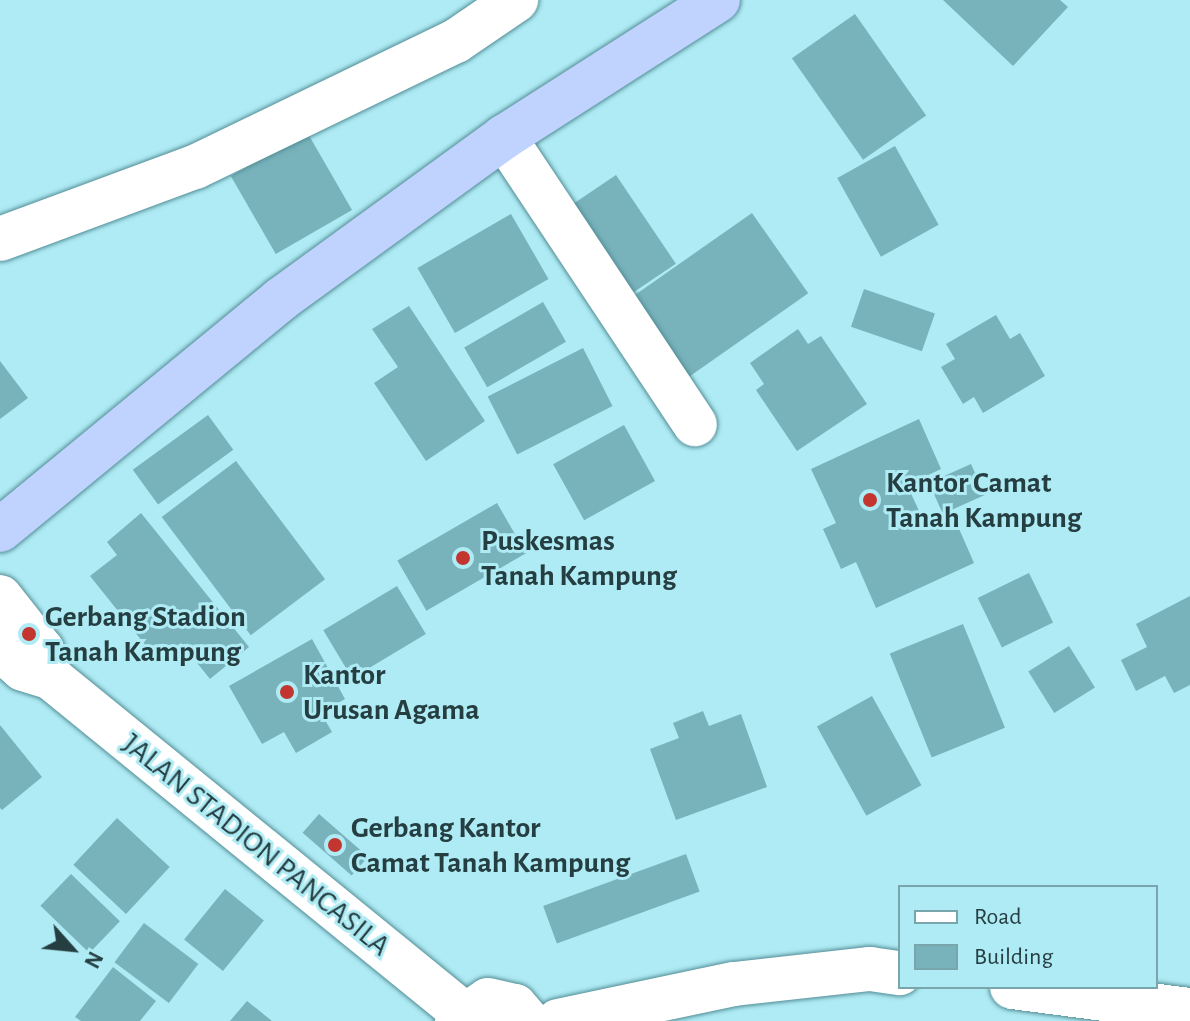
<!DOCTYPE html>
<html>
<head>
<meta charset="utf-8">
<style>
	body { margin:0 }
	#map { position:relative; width:1190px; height:1021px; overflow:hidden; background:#afebf4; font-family:"Alegreya Sans",sans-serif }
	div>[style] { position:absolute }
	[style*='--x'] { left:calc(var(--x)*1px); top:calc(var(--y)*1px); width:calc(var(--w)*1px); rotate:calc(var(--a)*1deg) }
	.building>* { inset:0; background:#78b2bb; transform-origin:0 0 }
	.roads { filter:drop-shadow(0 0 2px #538d96) drop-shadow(0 0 2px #538d96) }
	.minor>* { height:44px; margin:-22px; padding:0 22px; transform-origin:22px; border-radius:22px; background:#fff }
	.highway>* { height:44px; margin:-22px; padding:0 22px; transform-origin:22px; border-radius:22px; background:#c0d2fe }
	.dots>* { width:22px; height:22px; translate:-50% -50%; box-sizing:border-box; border:4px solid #afebf4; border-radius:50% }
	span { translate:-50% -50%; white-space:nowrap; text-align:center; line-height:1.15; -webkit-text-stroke:6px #afebf4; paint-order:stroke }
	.poi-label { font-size:30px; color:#253e41; font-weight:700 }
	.left { translate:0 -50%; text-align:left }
	.street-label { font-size:30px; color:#253e41 }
	.legend { position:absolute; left:898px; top:885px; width:260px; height:104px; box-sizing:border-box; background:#afebf4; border:2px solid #78a6ac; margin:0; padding:10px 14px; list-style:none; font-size:24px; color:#253e41 }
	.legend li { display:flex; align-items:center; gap:16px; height:40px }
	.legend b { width:40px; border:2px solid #78a6ac }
	.north { position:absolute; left:32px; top:909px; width:80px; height:80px; -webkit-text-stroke:6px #afebf4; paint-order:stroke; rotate:117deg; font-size:22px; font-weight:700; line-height:32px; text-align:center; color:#253e41 }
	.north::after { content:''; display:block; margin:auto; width:28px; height:36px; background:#253e41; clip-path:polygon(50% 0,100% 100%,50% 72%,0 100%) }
</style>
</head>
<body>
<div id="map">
	<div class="building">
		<div style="clip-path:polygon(943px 0,1060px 0,1068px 7px,1013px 66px)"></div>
		<div style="left:855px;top:14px;width:124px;height:77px;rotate:55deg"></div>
		<div style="left:307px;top:132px;width:90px;height:88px;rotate:60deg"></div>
		<div style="left:895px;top:146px;width:90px;height:66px;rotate:61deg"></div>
		<div style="left:616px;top:175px;width:107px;height:68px;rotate:56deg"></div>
		<div style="left:752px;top:213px;width:98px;height:145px;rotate:55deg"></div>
		<div style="left:511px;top:214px;width:75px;height:108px;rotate:60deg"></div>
		<div style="left:864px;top:289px;width:75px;height:40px;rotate:19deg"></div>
		<div style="left:543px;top:302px;width:46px;height:91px;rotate:60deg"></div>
		<div style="clip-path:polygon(409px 306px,485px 421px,426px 461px,374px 383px,398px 367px,372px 329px)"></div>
		<div style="clip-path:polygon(996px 315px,1010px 339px,1020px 333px,1045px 376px,983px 413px,974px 397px,963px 404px,941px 367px,955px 359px,946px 344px)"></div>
		<div style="clip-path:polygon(798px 329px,808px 344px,821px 336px,867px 404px,797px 451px,756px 390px,764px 384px,750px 363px)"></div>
		<div style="left:583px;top:348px;width:65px;height:107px;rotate:63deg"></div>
		<div style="clip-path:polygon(0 361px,28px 398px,0 419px)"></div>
		<div style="left:208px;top:415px;width:43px;height:93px;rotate:54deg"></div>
		<div style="clip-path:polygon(919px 419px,941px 469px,907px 485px,927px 528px,953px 515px,974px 563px,876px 608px,856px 562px,841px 569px,823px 529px,836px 523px,811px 469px)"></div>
		<div style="left:624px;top:425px;width:64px;height:81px;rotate:61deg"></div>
		<div style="left:236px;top:461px;width:148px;height:93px;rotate:53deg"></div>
		<div style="left:971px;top:464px;width:34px;height:46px;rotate:66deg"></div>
		<div style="left:497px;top:503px;width:58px;height:115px;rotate:60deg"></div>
		<div style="clip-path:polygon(141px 513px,249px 647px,210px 679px,181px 643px,158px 661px,90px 576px,117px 555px,107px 542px)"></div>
		<div style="left:1029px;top:573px;width:55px;height:57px;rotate:64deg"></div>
		<div style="left:397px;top:586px;width:56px;height:86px;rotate:59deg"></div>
		<div style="clip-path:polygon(1190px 596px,1190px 685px,1174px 693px,1165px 676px,1136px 691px,1121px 660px,1147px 647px,1136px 624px)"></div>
		<div style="left:963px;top:624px;width:112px;height:79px;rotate:68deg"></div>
		<div style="clip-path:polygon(312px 639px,345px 699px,321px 713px,332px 732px,296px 753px,284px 732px,262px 744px,229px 686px)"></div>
		<div style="left:1069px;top:646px;width:49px;height:48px;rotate:58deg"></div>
		<div style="left:872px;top:696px;width:102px;height:63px;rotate:61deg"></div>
		<div style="clip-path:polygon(703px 711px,709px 726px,741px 714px,767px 787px,676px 820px,650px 749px,679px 738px,673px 723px)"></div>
		<div style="clip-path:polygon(0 725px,42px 777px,2px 810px,0 808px)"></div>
		<div style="left:319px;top:814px;width:65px;height:25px;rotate:41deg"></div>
		<div style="left:117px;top:818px;width:72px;height:64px;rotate:43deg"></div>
		<div style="left:686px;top:854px;width:40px;height:152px;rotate:70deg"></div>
		<div style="left:71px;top:874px;width:68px;height:44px;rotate:44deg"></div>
		<div style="left:225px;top:889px;width:50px;height:65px;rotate:39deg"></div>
		<div style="left:144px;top:923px;width:68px;height:49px;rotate:37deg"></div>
		<div style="clip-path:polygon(113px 967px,156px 1001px,140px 1021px,81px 1021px,75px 1017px)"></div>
		<div style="clip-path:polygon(247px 1001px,272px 1021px,230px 1021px)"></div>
	</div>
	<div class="roads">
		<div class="minor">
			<div style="--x:504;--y:137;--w:345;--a:56.4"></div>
			<div style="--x:0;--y:239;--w:208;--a:-20.3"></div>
			<div style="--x:195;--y:167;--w:290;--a:-25.8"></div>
			<div style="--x:456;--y:41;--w:73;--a:-34.3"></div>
			<div style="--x:0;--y:597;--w:68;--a:51.6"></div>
			<div style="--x:42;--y:650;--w:28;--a:73"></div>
			<div style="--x:0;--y:649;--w:30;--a:41"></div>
			<div style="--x:23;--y:669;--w:28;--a:17"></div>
			<div style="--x:50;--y:677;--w:532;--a:39.13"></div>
			<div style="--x:1012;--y:987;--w:179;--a:7.4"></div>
			<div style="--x:457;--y:1021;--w:37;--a:-34"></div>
			<div style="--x:488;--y:1000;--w:28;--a:13"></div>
			<div style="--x:515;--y:1006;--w:20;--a:49"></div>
			<div style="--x:558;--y:1021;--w:180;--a:-11.9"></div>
			<div style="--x:734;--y:984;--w:137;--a:-6.3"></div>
			<div style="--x:870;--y:969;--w:30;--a:8"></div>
		</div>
		<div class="highway">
			<div style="--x:0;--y:530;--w:364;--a:-39.4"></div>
			<div style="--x:281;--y:299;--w:276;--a:-36"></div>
			<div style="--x:504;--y:137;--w:254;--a:-32.6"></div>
		</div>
	</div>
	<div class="dots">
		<div style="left:870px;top:500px;background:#c3352f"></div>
		<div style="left:463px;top:558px;background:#c3352f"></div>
		<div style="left:29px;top:634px;background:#c3352f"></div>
		<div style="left:287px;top:692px;background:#c3352f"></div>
		<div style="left:335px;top:845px;background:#c3352f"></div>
	</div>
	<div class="poi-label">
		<span class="left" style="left:886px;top:500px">Kantor Camat<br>Tanah Kampung</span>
		<span class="left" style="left:481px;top:558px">Puskesmas<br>Tanah Kampung</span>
		<span class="left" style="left:45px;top:634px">Gerbang Stadion<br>Tanah Kampung</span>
		<span class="left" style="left:303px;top:692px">Kantor<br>Urusan Agama</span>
		<span class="left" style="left:351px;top:845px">Gerbang Kantor<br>Camat Tanah Kampung</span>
	</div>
	<div class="street-label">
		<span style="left:256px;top:845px;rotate:39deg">JALAN STADION PANCASILA</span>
	</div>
	<ul class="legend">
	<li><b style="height:10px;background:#fff"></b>Road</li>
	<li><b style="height:22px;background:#78b2bb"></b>Building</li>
	</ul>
	<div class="north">N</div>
</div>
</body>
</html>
